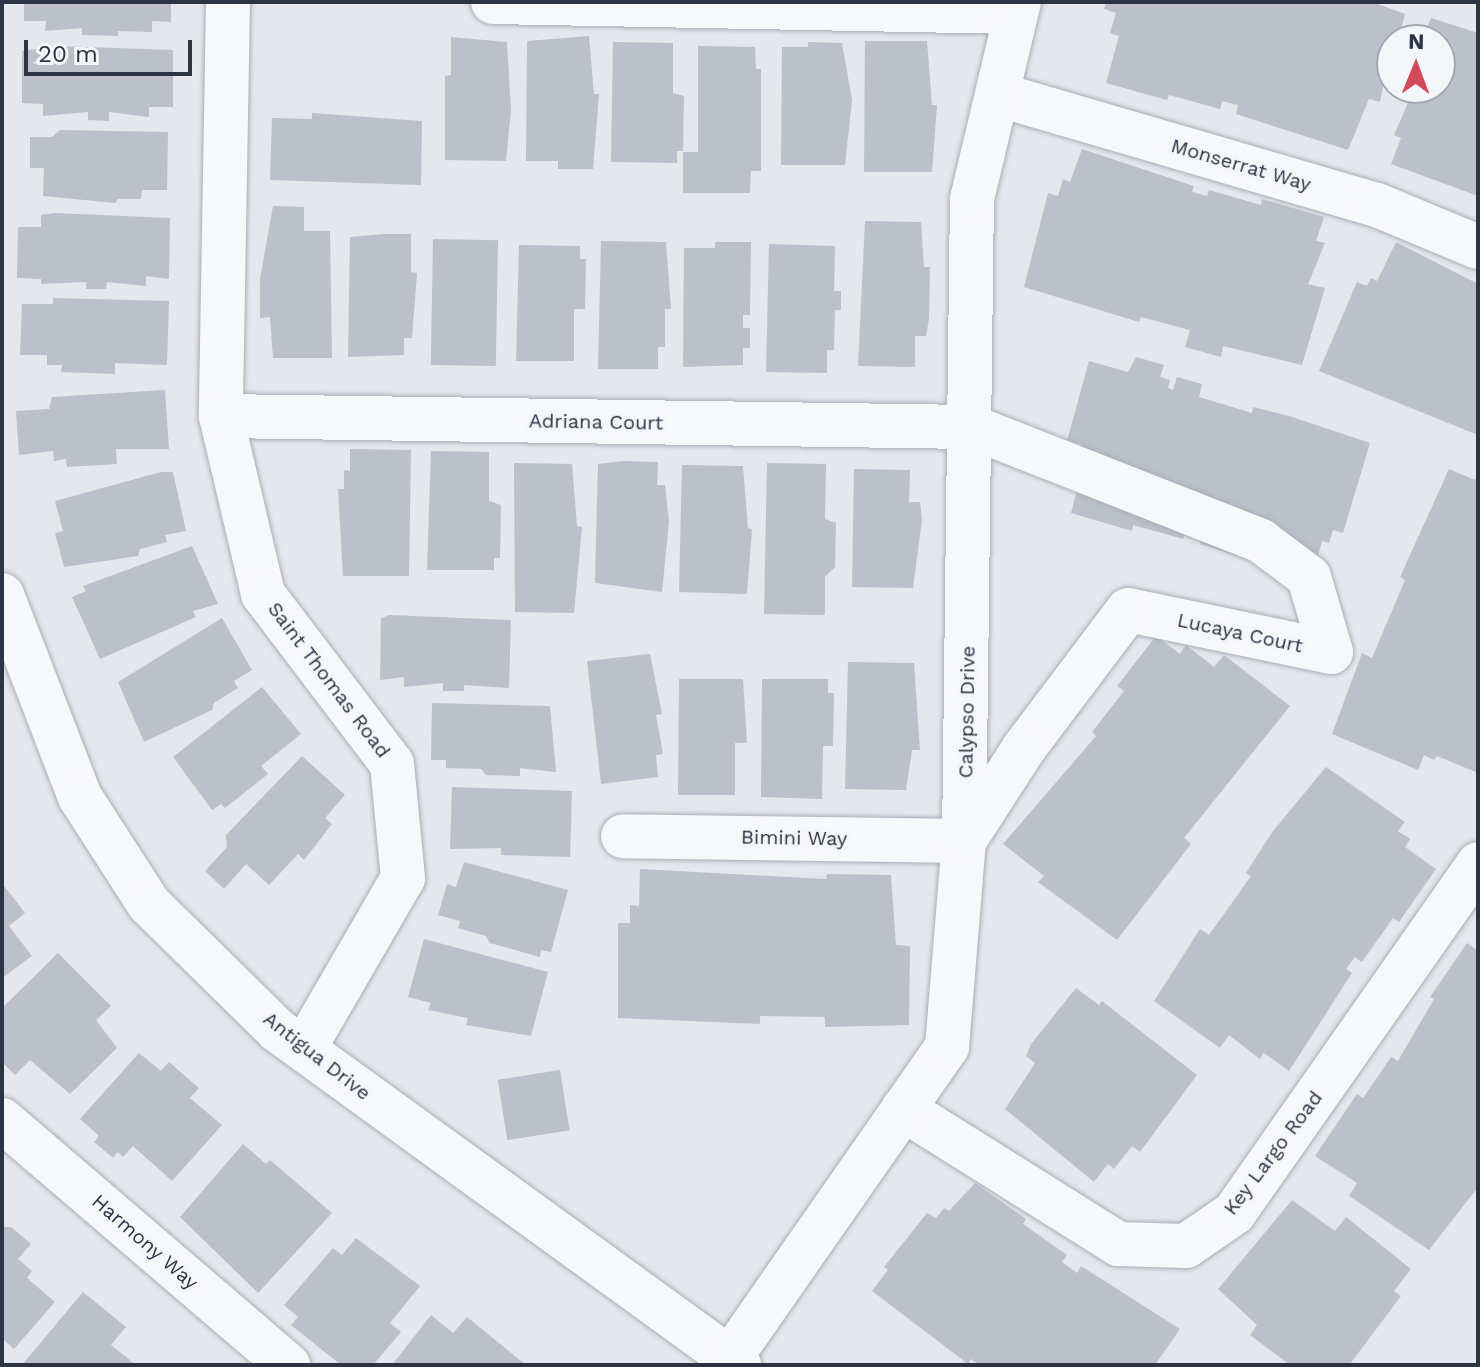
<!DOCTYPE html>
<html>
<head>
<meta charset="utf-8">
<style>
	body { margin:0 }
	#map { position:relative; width:1480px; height:1367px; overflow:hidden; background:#e4e7ec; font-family:"Work Sans",sans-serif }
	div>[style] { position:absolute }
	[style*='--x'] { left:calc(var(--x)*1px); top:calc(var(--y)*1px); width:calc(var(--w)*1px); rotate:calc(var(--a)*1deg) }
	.building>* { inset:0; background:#bbc0ca; transform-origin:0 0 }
	.roads { filter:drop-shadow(0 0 2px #a9aeb7) drop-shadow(0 0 2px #a9aeb7) }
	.minor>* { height:44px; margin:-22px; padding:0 22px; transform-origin:22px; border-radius:22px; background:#f7f8fa }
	span { translate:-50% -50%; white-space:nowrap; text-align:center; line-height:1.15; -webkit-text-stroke:8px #f4f6f9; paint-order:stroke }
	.street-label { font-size:20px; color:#2b3445 }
	.frame { position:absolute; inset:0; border:4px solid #2b3445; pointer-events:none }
	.north { position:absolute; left:1376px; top:24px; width:80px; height:80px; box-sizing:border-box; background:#f4f6f9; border:2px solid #a4a8b1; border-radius:50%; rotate:1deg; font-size:22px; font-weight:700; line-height:32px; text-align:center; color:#2b3445 }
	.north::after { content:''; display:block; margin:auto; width:28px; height:36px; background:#d1495b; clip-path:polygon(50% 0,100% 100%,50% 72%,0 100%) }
	.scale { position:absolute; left:24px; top:40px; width:168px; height:36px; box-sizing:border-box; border:4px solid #2b3445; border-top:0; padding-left:10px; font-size:24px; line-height:28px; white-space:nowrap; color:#2b3445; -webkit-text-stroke:6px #f4f6f9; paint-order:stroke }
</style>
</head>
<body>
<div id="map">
	<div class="building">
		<div style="clip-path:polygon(24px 2px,171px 2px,171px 22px,152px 21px,152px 32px,118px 31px,118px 36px,82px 35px,82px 28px,45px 31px,46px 21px,24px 21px)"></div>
		<div style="clip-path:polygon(1106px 2px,1372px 2px,1405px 14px,1398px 40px,1392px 40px,1380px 102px,1369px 99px,1348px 150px,1236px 114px,1238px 105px,1222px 101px,1220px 109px,1169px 95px,1167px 100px,1106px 83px,1119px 36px,1110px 33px,1116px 13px,1104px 9px)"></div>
		<div style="clip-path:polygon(1431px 18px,1478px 33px,1478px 196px,1391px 164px,1401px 138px,1394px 135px,1411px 96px,1400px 88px,1440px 88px,1440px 40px,1422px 40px)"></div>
		<div style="clip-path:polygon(589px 36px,594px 94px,599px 94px,593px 169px,558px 169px,558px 161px,526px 161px,527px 41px)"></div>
		<div style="clip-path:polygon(451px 37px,507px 42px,511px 110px,506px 161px,445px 160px,445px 76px,451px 75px)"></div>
		<div style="clip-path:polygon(865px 41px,927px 41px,932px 105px,937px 105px,932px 172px,864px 172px)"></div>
		<div style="clip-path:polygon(613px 42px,673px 43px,673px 93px,684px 96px,683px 151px,677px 151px,677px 163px,611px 162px)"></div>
		<div style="clip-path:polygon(808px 42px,842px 43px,852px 100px,845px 165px,781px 165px,782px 47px,808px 47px)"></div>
		<div style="clip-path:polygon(57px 46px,173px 50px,173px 107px,149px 107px,149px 117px,109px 112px,109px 121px,88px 120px,88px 112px,43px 116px,43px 104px,22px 103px,22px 51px)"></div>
		<div style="clip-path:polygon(698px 46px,755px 47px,756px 69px,761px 69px,761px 171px,751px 171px,750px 193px,683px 193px,683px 152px,698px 152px)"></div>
		<div style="clip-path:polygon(312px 113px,422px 121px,421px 185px,270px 180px,272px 118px,312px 119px)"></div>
		<div style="clip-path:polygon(60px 130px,168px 132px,167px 190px,142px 190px,141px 199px,118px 199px,115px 203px,43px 196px,44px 168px,30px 168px,30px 137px,52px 137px)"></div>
		<div style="clip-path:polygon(1082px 149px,1194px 186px,1192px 192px,1207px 196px,1209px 190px,1261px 205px,1262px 199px,1324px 217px,1316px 241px,1325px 243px,1308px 284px,1325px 288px,1302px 365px,1223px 346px,1221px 357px,1185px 347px,1190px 330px,1141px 317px,1139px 322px,1024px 287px,1048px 193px,1058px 196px,1063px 179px,1070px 182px)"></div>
		<div style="clip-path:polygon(273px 206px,304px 207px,304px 231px,330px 231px,332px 358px,273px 358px,270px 317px,260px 318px,260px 279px)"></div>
		<div style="clip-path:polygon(55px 213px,170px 218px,169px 279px,146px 276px,146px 286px,107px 282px,106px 289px,86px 289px,86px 282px,41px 284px,41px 279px,17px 278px,18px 227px,41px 227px,41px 215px)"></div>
		<div style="clip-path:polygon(865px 221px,921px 222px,924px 267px,930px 267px,929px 319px,926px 336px,915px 336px,915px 367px,858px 366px)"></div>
		<div style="clip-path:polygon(384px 234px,411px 234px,411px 272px,417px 273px,412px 338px,404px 338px,404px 355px,348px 357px,350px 237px)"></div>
		<div style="left:433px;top:239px;width:65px;height:126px;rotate:1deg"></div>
		<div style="clip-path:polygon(601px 241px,666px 242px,671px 309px,665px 309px,665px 347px,658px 347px,658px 369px,598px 369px)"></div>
		<div style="clip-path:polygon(715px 242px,751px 242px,750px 315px,743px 315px,743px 328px,750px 328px,750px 348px,743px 348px,743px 365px,683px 367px,684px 248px,715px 248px)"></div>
		<div style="clip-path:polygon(1396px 242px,1478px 284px,1478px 435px,1319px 371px,1357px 282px,1367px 286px,1371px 278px,1377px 281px)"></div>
		<div style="clip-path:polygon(769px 244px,835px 246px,834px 291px,841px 291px,841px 310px,835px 310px,834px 350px,827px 350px,827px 373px,766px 372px)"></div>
		<div style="clip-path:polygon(519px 245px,580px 246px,580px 259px,586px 259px,585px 309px,574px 309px,574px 361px,516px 361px)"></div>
		<div style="clip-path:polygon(53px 298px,169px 301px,167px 365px,115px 363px,115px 374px,61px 372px,62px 365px,47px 365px,47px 355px,20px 355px,22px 304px,53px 304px)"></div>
		<div style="clip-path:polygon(1136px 357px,1164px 365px,1160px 377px,1170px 380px,1168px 388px,1173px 390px,1177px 377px,1202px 384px,1199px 397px,1252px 413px,1253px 407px,1289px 416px,1370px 443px,1343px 533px,1333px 530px,1329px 543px,1322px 541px,1312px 579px,1200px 544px,1203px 535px,1186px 531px,1183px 539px,1133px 525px,1132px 531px,1071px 513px,1083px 467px,1075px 465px,1081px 444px,1067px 441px,1089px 361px,1128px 372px)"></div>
		<div style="clip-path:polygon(165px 390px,169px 449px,116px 449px,117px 464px,67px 467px,66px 459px,54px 461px,53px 451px,19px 455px,16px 411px,49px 409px,52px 397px)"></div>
		<div style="clip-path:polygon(350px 449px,411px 450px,409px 576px,343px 576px,338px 489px,344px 489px,344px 470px,350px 471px)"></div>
		<div style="clip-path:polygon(431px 451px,489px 452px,489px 501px,501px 505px,500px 558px,494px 558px,494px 570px,427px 570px)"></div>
		<div style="clip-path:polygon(623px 461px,658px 462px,657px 485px,665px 485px,669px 522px,662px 592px,595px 583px,598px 464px)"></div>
		<div style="clip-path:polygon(514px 463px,572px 464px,577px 526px,582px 527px,574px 613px,515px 612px)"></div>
		<div style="clip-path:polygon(767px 463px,826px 464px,825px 519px,836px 523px,835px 567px,825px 577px,825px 615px,764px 614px)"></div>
		<div style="clip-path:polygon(682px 465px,743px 466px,748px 528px,752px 529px,747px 594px,679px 592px)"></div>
		<div style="clip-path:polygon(854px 469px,910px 470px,909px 502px,920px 502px,922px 520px,913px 588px,852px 587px)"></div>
		<div style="clip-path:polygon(1449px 469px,1475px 480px,1478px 472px,1478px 773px,1437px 756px,1434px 760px,1424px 755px,1418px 770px,1332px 734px,1362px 653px,1372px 658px,1405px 580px,1400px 577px)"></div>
		<div style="clip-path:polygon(161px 472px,173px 472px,186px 531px,165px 535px,167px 542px,140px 549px,138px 556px,64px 567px,55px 533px,63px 531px,55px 501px)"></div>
		<div style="clip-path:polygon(192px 546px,218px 604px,193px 611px,196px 617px,100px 659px,72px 597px,86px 591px,83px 586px)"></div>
		<div style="clip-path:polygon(390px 615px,511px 620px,509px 688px,464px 685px,464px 691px,443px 691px,443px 683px,404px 687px,404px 677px,380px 680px,381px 618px)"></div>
		<div style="clip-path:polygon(222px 618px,252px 670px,234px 681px,238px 688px,214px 703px,212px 710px,144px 742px,118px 682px)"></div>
		<div style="clip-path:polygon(1156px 636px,1180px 654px,1186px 645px,1214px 667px,1224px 655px,1290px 706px,1184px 838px,1191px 844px,1117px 940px,1038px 882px,1044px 876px,1003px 844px,1096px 736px,1092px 732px,1124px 691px,1117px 686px)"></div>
		<div style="clip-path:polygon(650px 654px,662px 714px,656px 715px,663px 754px,656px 755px,658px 777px,601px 784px,587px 661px)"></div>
		<div style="clip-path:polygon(848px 662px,914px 663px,920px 750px,912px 750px,906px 790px,845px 789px)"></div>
		<div style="clip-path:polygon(679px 679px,743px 679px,747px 743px,735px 743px,735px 795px,678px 795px)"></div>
		<div style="clip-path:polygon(762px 679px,828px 679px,828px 693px,834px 693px,833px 746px,823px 746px,822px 799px,761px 797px)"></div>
		<div style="clip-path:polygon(262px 687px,301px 734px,261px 766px,268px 774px,225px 808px,221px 804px,212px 810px,173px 757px)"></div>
		<div style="clip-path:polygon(432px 703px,550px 706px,556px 772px,520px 768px,520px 776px,486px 775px,481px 769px,446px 768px,446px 760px,431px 760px)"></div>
		<div style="clip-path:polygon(302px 756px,345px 795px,325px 818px,332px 824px,304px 860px,298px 854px,269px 885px,246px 864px,224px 889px,205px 871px,227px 847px,226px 835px)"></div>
		<div style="clip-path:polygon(1326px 767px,1405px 822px,1398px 831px,1410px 839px,1405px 847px,1436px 869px,1399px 922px,1393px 918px,1362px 962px,1355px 957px,1346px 969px,1352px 973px,1289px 1071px,1264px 1053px,1260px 1059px,1229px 1035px,1220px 1048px,1154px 1001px,1200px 929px,1209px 935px,1251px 876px,1246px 873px,1273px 831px)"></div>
		<div style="clip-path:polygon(452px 787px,572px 791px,570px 857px,501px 855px,501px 848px,450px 849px)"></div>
		<div style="clip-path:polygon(464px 862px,568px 890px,551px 952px,541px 950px,540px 957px,490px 943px,486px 936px,458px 928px,460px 921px,438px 915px,447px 884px,456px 887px)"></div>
		<div style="clip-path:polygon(640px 869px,826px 879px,827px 874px,891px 875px,896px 945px,910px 946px,909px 1025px,825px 1027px,825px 1017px,760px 1016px,760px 1024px,618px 1018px,618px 923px,630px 923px,630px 905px,639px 906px)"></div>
		<div style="clip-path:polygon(2px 883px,25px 913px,9px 926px,32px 956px,2px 978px)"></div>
		<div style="clip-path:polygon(424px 939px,548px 972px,531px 1036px,466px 1025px,468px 1018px,428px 1010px,431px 1003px,408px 997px)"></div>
		<div style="clip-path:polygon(1467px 943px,1478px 951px,1478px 1187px,1429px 1250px,1349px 1196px,1357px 1183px,1315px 1156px,1357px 1094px,1363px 1098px,1391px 1057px,1398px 1061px,1434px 999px,1430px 997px)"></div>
		<div style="clip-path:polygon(58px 953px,111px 1006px,96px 1020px,117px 1048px,70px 1094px,30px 1060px,15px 1075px,2px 1062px,2px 1008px)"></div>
		<div style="clip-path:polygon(1076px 988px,1099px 1005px,1102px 1001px,1197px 1075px,1140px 1152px,1132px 1146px,1114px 1169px,1108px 1164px,1094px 1182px,1005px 1109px,1035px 1063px,1026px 1056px,1031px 1044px)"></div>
		<div style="clip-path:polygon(139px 1053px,161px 1071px,169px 1062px,199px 1088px,190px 1098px,222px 1125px,172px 1181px,133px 1146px,123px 1157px,118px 1152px,113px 1158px,94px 1142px,99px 1136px,80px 1119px)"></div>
		<div style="left:560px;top:1070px;width:61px;height:63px;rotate:81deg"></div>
		<div style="clip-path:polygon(243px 1144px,266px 1164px,270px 1160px,332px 1213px,258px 1293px,180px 1217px)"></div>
		<div style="clip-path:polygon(975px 1183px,1026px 1219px,1023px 1224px,1067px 1255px,1062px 1262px,1077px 1273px,1081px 1266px,1180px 1329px,1155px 1365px,979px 1365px,971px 1359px,968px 1364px,872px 1291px,888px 1270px,884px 1267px,927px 1213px,936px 1218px,944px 1208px,949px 1211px)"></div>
		<div style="clip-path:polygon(1292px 1200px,1335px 1231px,1346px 1217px,1411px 1269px,1394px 1291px,1401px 1296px,1350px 1364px,1290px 1365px,1250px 1335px,1257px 1325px,1218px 1289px)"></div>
		<div style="clip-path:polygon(2px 1227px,11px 1227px,31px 1244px,18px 1259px,32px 1271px,27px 1278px,55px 1302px,14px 1349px,2px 1338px)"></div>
		<div style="clip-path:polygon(356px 1238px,420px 1286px,390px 1323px,401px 1332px,373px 1365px,341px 1365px,291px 1325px,298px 1317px,284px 1305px,333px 1248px,342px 1255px)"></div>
		<div style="clip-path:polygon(83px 1292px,126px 1327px,111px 1345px,136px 1365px,22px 1365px)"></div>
		<div style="clip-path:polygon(431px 1315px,453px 1333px,467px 1317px,526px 1365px,392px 1365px)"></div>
	</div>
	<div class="roads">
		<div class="minor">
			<div style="--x:228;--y:2;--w:414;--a:91"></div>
			<div style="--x:221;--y:416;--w:183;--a:76.7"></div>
			<div style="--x:263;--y:594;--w:213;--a:52.8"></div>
			<div style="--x:392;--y:764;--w:115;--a:84.5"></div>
			<div style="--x:403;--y:878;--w:198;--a:120.1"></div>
			<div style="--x:493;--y:2;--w:523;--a:1.1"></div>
			<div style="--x:1000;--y:95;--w:393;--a:16.3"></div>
			<div style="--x:1377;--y:205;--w:109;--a:22.6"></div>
			<div style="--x:221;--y:416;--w:751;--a:0.84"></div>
			<div style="--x:972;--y:427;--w:311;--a:21.5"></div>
			<div style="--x:1261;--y:541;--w:60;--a:36.9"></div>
			<div style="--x:1309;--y:577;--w:78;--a:73.7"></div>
			<div style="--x:1331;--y:652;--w:207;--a:-168.3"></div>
			<div style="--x:1128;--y:610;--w:173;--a:127"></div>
			<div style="--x:1024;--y:748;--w:111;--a:122.8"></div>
			<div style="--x:964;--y:841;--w:341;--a:-179.2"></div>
			<div style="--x:2;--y:595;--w:217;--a:68.9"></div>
			<div style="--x:80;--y:797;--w:127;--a:57.2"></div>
			<div style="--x:149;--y:904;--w:180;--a:44.5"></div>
			<div style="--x:277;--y:1030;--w:571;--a:35.95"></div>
			<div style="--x:903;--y:1109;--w:254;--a:32.1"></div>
			<div style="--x:1118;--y:1244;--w:68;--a:1.7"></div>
			<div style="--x:1186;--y:1246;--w:58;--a:-34.5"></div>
			<div style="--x:1234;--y:1213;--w:426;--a:-55"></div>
			<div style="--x:2;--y:1120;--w:377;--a:40.6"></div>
			<div style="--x:725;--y:1365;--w:388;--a:-55.1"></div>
			<div style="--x:947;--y:1047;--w:207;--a:-85.3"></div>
			<div style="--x:964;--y:841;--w:642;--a:-89.29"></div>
			<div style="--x:972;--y:199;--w:203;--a:-76.6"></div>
		</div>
	</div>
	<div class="street-label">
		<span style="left:1241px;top:165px;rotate:16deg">Monserrat Way</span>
		<span style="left:596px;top:422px;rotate:1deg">Adriana Court</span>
		<span style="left:1240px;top:633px;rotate:12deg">Lucaya Court</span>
		<span style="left:329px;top:680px;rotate:53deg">Saint Thomas Road</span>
		<span style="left:967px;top:712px;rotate:-89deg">Calypso Drive</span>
		<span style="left:794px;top:838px;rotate:1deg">Bimini Way</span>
		<span style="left:317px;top:1056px;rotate:38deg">Antigua Drive</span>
		<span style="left:1273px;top:1153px;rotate:-53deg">Key Largo Road</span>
		<span style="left:145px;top:1242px;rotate:41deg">Harmony Way</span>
	</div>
	<div class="frame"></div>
	<div class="north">N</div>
	<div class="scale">20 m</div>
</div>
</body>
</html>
